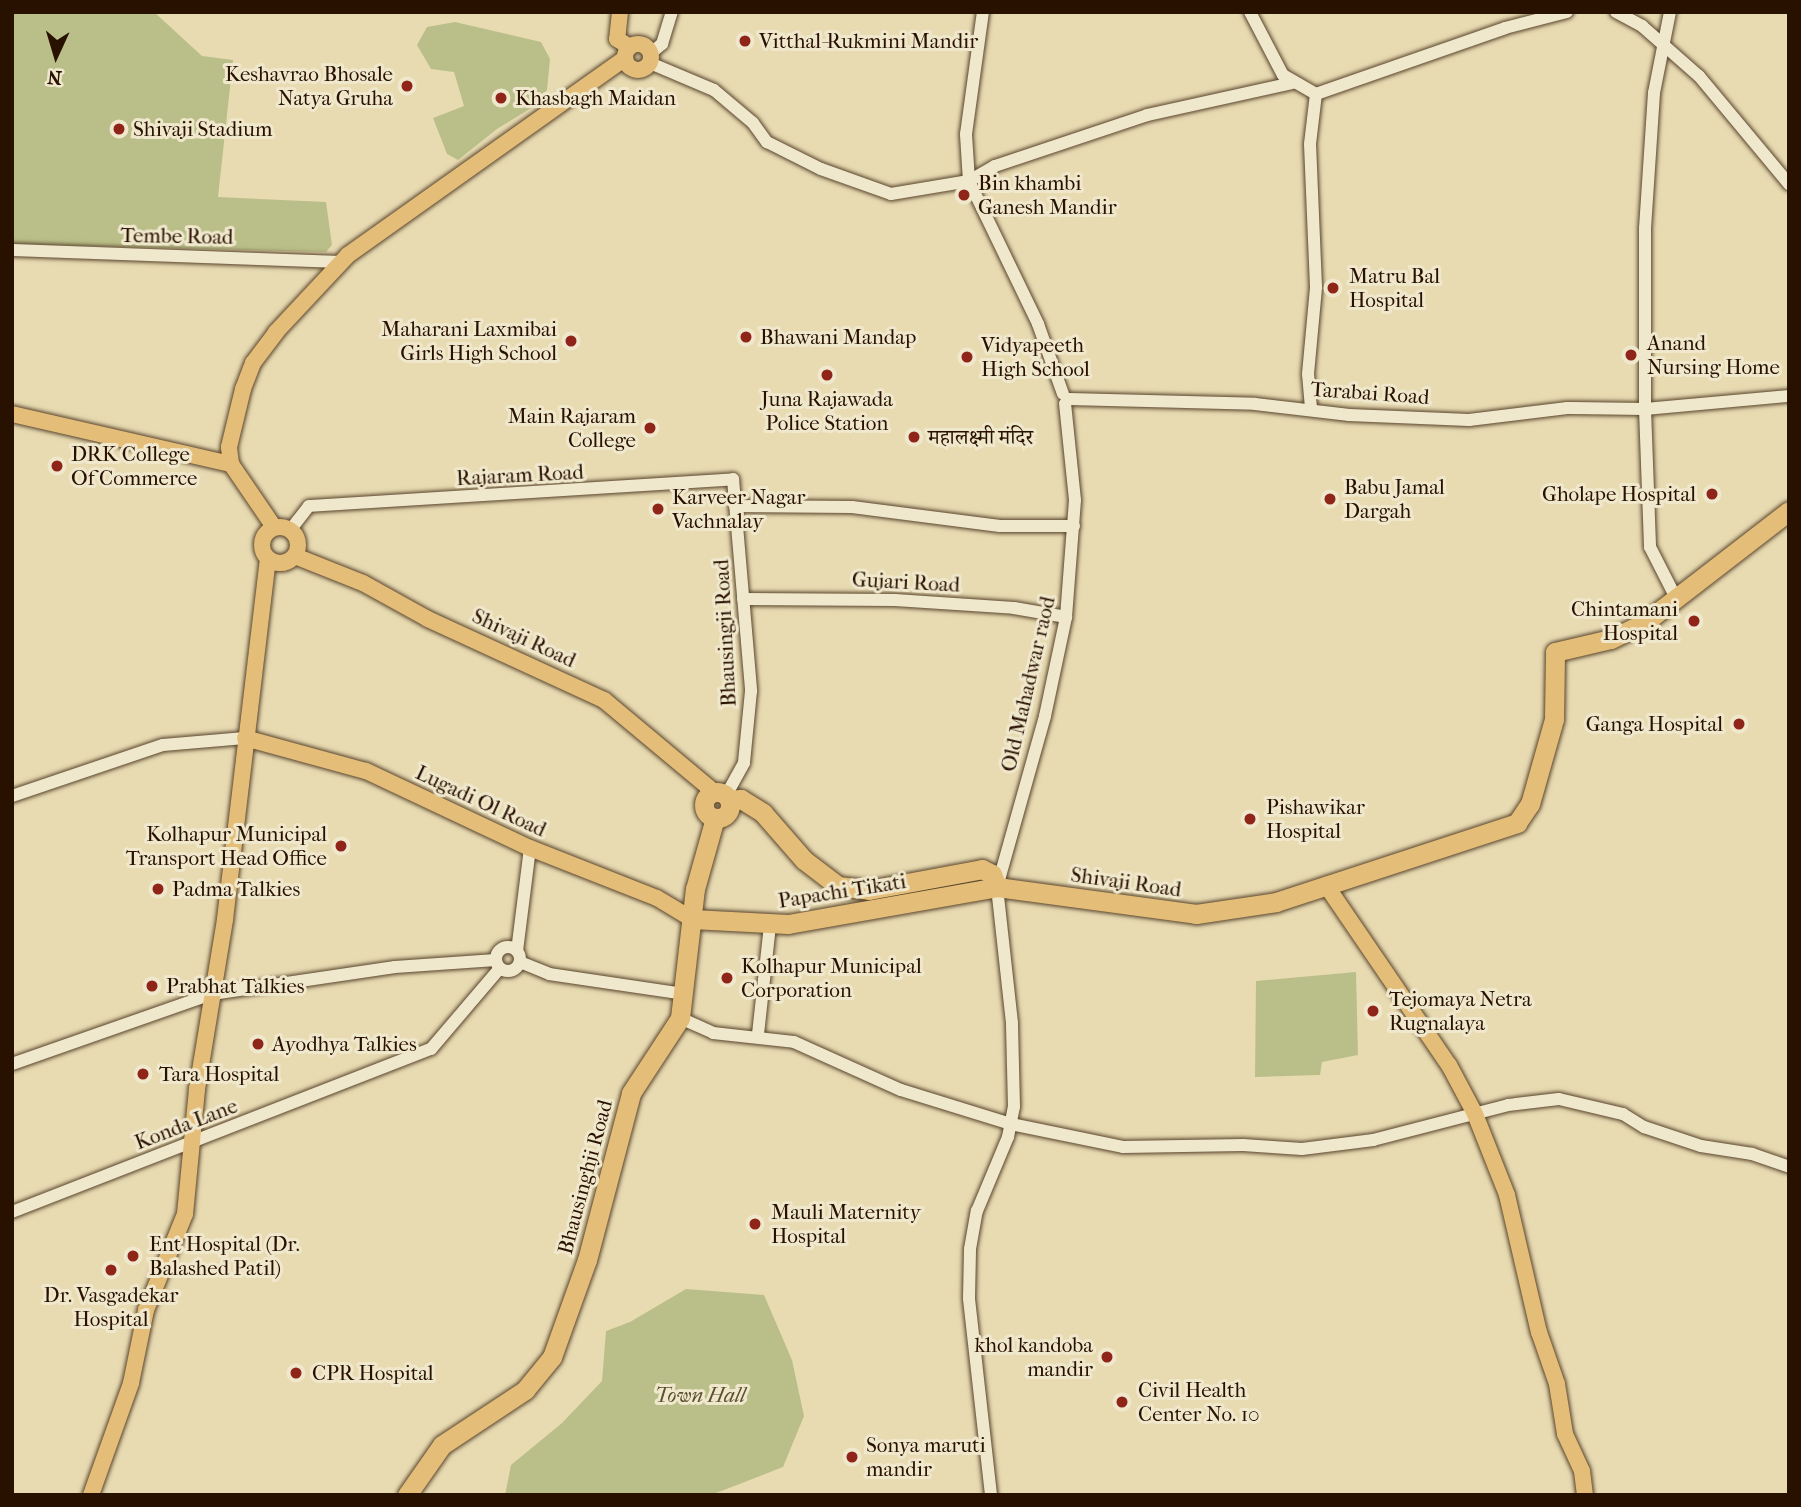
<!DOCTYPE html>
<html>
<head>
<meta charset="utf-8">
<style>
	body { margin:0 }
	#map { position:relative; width:1801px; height:1507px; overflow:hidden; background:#e8dbb2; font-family:"IM FELL French Canon","Noto Serif Devanagari",serif }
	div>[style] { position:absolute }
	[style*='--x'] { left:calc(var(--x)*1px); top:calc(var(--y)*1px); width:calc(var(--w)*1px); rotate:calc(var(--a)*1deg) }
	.green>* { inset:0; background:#babf89 }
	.roads { filter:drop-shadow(0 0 2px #59442c) drop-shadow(0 0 2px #59442c) }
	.minor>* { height:12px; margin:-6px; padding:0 6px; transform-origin:6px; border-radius:6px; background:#f0e8cd }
	.minor>.ring { margin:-6px; padding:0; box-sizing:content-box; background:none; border:12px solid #f0e8cd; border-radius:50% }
	.major>* { height:16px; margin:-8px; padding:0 8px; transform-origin:8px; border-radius:8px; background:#e4be79 }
	.major>.ring { margin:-8px; padding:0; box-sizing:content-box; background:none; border:16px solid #e4be79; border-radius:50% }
	.highway>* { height:19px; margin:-9.5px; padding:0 9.5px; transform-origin:9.5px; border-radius:9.5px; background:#e4be79 }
	.highway>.ring { margin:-9.5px; padding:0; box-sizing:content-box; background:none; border:19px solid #e4be79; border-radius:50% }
	.dots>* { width:19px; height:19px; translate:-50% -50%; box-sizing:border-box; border:4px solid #f0e8cd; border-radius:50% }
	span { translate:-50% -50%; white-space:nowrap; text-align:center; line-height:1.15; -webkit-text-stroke:6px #f0e8cd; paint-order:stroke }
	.poi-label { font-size:21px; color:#291100 }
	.left { translate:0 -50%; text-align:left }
	.right { translate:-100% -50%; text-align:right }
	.street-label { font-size:21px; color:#291100 }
	.park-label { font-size:21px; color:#5c4e30; font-style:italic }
	.frame { position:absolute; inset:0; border:14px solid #291100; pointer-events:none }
	.north { position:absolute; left:21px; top:21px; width:70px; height:70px; -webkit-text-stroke:5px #f0e8cd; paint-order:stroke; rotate:184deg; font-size:19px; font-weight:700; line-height:28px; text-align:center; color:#291100 }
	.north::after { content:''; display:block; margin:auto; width:24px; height:32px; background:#291100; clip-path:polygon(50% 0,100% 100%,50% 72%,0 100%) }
</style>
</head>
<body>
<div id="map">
	<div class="green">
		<div style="clip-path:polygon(12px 12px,154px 12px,202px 56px,233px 60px,218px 197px,326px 202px,332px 245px,326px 252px,12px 244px)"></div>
		<div style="clip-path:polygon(455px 22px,541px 42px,550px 59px,547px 90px,536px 105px,497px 129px,458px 160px,447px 154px,433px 118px,464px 106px,454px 72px,431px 69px,417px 45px,427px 27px)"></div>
		<div style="clip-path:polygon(1356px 972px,1358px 1055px,1322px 1062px,1320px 1075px,1255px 1077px,1256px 981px)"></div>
		<div style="clip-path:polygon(686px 1289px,764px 1295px,792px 1360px,804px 1416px,783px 1467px,711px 1495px,505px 1495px,511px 1465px,562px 1423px,602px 1381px,606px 1331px,630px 1322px)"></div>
	</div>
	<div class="roads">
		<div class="minor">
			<div style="--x:1250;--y:12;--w:71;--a:62.4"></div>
			<div style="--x:1283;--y:75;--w:38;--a:30"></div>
			<div style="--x:1316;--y:94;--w:200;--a:-19.2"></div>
			<div style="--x:1505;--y:28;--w:64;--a:-14.5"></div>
			<div style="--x:1616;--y:12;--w:30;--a:28"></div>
			<div style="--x:1642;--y:26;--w:76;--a:41.3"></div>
			<div style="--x:1699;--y:76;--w:141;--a:50.2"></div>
			<div style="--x:1670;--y:12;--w:83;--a:101.2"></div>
			<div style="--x:1654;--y:93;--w:135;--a:93.8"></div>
			<div style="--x:1645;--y:228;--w:181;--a:90"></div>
			<div style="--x:1645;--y:409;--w:138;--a:87.9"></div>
			<div style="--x:1650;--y:547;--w:57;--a:63"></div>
			<div style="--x:650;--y:54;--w:16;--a:-40"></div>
			<div style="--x:662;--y:44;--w:34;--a:-73"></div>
			<div style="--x:650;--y:63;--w:69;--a:22.9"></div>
			<div style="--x:714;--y:90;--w:51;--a:40.2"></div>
			<div style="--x:753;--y:123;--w:24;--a:54"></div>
			<div style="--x:767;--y:142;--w:60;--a:26.6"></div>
			<div style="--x:821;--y:169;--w:74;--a:19.7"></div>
			<div style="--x:891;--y:194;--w:79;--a:-9.5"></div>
			<div style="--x:969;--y:181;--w:30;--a:-30"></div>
			<div style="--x:995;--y:166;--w:160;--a:-18.5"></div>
			<div style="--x:1147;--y:115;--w:148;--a:-12.4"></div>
			<div style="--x:969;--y:181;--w:159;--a:64.2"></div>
			<div style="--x:1038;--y:324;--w:74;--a:70.3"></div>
			<div style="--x:969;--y:181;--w:47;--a:-93.7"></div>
			<div style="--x:966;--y:134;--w:123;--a:-82.1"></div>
			<div style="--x:12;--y:250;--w:329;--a:2.1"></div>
			<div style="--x:1069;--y:399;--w:186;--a:1.5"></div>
			<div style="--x:1255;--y:404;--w:95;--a:6.7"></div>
			<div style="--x:1349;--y:415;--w:120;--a:2.4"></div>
			<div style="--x:1469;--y:420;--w:99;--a:-7"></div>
			<div style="--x:1567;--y:408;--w:78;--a:0.7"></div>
			<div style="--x:1645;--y:409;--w:145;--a:-5.2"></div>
			<div style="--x:1311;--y:408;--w:34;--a:-95"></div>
			<div style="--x:1308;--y:374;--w:87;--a:-84.7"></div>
			<div style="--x:1316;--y:287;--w:143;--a:-92.4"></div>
			<div style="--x:1310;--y:144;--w:50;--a:-83.2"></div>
			<div style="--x:735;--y:506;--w:117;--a:0.5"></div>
			<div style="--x:852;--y:507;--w:149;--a:7.3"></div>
			<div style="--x:1000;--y:526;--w:74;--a:0"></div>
			<div style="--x:291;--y:529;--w:29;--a:-52"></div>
			<div style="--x:309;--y:506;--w:425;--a:-3.6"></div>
			<div style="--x:733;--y:479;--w:213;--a:85.1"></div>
			<div style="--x:751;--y:691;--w:72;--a:95.6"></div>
			<div style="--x:744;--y:763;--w:38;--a:119"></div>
			<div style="--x:743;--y:599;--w:152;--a:0.4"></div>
			<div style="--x:895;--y:600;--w:119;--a:3.8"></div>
			<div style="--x:1014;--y:608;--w:53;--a:9.8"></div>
			<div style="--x:12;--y:796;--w:159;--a:-18.7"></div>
			<div style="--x:163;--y:745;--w:82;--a:-4.9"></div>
			<div class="ring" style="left:496px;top:947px;width:12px;height:12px"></div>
			<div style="--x:517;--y:951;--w:104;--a:-82.8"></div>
			<div style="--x:520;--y:962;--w:31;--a:22"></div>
			<div style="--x:549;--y:974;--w:136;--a:8.4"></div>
			<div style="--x:680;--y:1018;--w:36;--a:24"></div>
			<div style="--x:713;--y:1033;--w:81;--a:6.3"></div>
			<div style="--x:794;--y:1042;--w:117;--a:24.2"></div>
			<div style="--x:901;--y:1090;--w:115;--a:17.2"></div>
			<div style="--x:1011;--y:1124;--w:114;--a:11.6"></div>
			<div style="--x:1123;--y:1147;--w:120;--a:-1"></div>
			<div style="--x:1243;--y:1145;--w:59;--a:3.9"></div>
			<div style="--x:1302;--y:1149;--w:72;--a:-7.2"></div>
			<div style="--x:1373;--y:1140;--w:139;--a:-14.5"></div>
			<div style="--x:1508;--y:1105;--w:51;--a:-6.7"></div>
			<div style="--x:1559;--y:1099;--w:66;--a:13.2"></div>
			<div style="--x:1623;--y:1114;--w:25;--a:32"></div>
			<div style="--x:1644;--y:1127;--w:60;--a:18.4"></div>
			<div style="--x:1701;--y:1146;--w:52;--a:8.9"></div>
			<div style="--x:1752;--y:1154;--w:39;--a:19"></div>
			<div style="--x:758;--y:1034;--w:110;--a:-83.7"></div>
			<div style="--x:12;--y:1064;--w:212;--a:-19.3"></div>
			<div style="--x:212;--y:994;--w:185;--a:-8.4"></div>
			<div style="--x:395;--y:967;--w:101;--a:-4"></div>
			<div style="--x:12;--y:1212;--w:450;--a:-21.3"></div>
			<div style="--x:431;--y:1049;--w:106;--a:-49.6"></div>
			<div style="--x:991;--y:1495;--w:198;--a:-96.4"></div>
			<div style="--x:969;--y:1298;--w:49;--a:-88.8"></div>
			<div style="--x:970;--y:1249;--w:39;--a:-80"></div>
			<div style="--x:977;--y:1211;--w:80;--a:-67.3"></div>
			<div style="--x:1008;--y:1137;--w:31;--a:-79"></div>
			<div style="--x:1014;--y:1107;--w:84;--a:-91.4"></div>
			<div style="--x:1012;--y:1023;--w:137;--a:-96.3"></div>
			<div style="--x:997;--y:887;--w:178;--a:-74.3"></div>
			<div style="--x:1045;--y:716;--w:101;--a:-78"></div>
			<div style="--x:1066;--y:617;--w:117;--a:-85.6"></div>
			<div style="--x:1075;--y:500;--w:97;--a:-95.9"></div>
		</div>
		<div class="major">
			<div style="--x:620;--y:12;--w:27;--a:96"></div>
			<div style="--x:617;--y:39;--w:15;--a:32"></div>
			<div class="ring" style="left:625px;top:44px;width:10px;height:10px"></div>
			<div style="--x:12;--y:414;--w:225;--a:12.9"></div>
			<div class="ring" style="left:262px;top:527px;width:20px;height:20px"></div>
			<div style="--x:274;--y:527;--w:76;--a:-124.3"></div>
			<div style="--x:231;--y:464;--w:17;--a:-97"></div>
			<div style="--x:229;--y:447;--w:60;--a:-76.4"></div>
			<div style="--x:243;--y:389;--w:28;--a:-69"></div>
			<div style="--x:253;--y:363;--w:39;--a:-53"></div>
			<div style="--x:276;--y:332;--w:105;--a:-46.9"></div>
			<div style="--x:348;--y:255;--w:340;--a:-35.4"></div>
			<div style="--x:295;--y:556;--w:73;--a:21.7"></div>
			<div style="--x:363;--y:583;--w:74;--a:29"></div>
			<div style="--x:428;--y:619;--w:194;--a:24.7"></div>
			<div style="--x:604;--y:700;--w:143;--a:39.9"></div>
			<div style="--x:245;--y:738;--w:125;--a:15.3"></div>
			<div style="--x:366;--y:771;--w:181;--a:25.2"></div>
			<div style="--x:530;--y:848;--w:136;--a:21.5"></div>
			<div style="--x:657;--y:898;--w:41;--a:31"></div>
			<div style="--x:1326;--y:885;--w:218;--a:55.7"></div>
			<div style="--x:1449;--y:1065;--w:55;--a:62"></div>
			<div style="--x:1475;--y:1114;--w:87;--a:68.4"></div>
			<div style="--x:1507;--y:1195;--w:141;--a:76.9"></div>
			<div style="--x:1539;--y:1332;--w:55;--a:70.9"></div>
			<div style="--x:1557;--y:1384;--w:51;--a:80.9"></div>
			<div style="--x:1565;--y:1434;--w:41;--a:65.3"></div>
			<div style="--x:1582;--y:1471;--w:24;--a:83"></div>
			<div style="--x:91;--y:1495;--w:119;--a:-70.3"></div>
			<div style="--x:131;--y:1383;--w:75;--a:-78.4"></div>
			<div style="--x:146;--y:1310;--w:104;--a:-67.9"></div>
			<div style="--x:185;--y:1214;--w:126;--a:-84.5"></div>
			<div style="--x:197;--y:1089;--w:172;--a:-80.6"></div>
			<div style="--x:225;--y:919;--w:363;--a:-83.2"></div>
		</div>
		<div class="highway">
			<div class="ring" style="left:704px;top:792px;width:7px;height:7px"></div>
			<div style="--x:729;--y:800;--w:12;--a:-5"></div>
			<div style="--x:741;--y:799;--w:26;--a:32"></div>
			<div style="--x:763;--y:813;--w:62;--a:48.9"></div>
			<div style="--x:804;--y:860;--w:43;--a:37.4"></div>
			<div style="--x:838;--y:886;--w:31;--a:7"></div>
			<div style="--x:869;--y:890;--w:115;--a:-10.5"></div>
			<div style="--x:982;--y:869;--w:11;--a:27"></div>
			<div style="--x:992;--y:874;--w:14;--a:69"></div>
			<div style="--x:692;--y:919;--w:96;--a:3"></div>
			<div style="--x:788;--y:924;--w:212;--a:-10"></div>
			<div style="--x:997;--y:887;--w:201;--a:7.7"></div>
			<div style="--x:1196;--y:914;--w:81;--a:-8.5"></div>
			<div style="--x:1276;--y:902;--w:254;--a:-18.1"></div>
			<div style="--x:1517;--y:823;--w:23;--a:-56"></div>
			<div style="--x:1530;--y:804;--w:88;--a:-74.2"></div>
			<div style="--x:1554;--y:719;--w:67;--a:-89.1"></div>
			<div style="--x:1555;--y:652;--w:57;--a:-13.1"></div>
			<div style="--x:1611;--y:639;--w:37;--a:-26"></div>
			<div style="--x:1644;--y:623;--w:183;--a:-37.7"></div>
			<div style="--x:407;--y:1495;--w:61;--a:-55"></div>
			<div style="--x:442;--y:1445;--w:100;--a:-33.5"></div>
			<div style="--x:525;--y:1390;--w:43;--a:-50.7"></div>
			<div style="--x:552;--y:1357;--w:103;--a:-70.2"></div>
			<div style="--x:587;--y:1260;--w:173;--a:-75.2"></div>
			<div style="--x:631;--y:1093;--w:90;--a:-56.8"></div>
			<div style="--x:680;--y:1018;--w:130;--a:-83.4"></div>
			<div style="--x:695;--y:889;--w:74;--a:-74.3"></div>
		</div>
	</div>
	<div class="dots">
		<div style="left:745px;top:41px;background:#8f2418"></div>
		<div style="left:407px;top:86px;background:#8f2418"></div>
		<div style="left:501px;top:98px;background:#8f2418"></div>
		<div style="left:119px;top:129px;background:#8f2418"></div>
		<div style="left:964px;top:195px;background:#8f2418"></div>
		<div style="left:1333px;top:288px;background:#8f2418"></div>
		<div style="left:746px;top:337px;background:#8f2418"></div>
		<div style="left:571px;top:341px;background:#8f2418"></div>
		<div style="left:1631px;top:355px;background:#8f2418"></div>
		<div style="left:967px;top:357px;background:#8f2418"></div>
		<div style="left:827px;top:375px;background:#8f2418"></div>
		<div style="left:650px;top:428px;background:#8f2418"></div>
		<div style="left:914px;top:437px;background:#8f2418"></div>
		<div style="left:57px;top:466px;background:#8f2418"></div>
		<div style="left:1712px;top:494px;background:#8f2418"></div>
		<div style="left:1330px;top:499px;background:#8f2418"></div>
		<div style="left:658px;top:509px;background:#8f2418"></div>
		<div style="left:1694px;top:621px;background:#8f2418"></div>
		<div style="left:1739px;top:724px;background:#8f2418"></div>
		<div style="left:1250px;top:819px;background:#8f2418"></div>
		<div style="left:341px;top:846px;background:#8f2418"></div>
		<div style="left:158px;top:889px;background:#8f2418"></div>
		<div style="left:727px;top:978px;background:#8f2418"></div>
		<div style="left:152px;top:986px;background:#8f2418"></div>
		<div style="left:1373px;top:1011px;background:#8f2418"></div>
		<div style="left:258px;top:1044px;background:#8f2418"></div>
		<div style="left:143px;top:1074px;background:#8f2418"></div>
		<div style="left:755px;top:1224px;background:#8f2418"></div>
		<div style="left:133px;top:1256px;background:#8f2418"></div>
		<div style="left:111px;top:1270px;background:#8f2418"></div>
		<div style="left:1107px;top:1357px;background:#8f2418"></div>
		<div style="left:296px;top:1373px;background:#8f2418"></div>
		<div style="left:1122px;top:1402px;background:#8f2418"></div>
		<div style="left:852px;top:1457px;background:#8f2418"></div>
	</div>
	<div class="poi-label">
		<span class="left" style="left:759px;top:41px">Vitthal-Rukmini Mandir</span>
		<span class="right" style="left:393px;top:86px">Keshavrao Bhosale<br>Natya Gruha</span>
		<span class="left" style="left:515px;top:98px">Khasbagh Maidan</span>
		<span class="left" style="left:133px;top:129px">Shivaji Stadium</span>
		<span class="left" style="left:978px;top:195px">Bin khambi<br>Ganesh Mandir</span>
		<span class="left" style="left:1349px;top:288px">Matru Bal<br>Hospital</span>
		<span class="right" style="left:557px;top:341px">Maharani Laxmibai<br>Girls High School</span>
		<span class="left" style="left:760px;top:337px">Bhawani Mandap</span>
		<span class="left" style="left:1647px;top:355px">Anand<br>Nursing Home</span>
		<span class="left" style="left:981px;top:357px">Vidyapeeth<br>High School</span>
		<span style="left:827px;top:411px">Juna Rajawada<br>Police Station</span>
		<span class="right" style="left:636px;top:428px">Main Rajaram<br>College</span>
		<span class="left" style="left:928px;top:437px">महालक्ष्मी मंदिर</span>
		<span class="left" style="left:71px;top:466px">DRK College<br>Of Commerce</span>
		<span class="left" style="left:1344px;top:499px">Babu Jamal<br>Dargah</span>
		<span class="right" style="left:1696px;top:494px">Gholape Hospital</span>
		<span class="left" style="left:672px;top:509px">Karveer Nagar<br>Vachnalay</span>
		<span class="right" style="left:1678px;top:621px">Chintamani<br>Hospital</span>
		<span class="right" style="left:1723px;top:724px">Ganga Hospital</span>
		<span class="left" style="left:1266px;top:819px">Pishawikar<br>Hospital</span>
		<span class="right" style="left:327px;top:846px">Kolhapur Municipal<br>Transport Head Office</span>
		<span class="left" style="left:172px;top:889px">Padma Talkies</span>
		<span class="left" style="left:741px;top:978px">Kolhapur Municipal<br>Corporation</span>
		<span class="left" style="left:166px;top:986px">Prabhat Talkies</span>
		<span class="left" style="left:1389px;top:1011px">Tejomaya Netra<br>Rugnalaya</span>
		<span class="left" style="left:272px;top:1044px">Ayodhya Talkies</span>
		<span class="left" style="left:159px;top:1074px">Tara Hospital</span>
		<span class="left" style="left:771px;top:1224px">Mauli Maternity<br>Hospital</span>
		<span class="left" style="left:149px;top:1256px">Ent Hospital (Dr.<br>Balashed Patil)</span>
		<span style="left:111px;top:1307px">Dr. Vasgadekar<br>Hospital</span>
		<span class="right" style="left:1093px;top:1357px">khol kandoba<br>mandir</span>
		<span class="left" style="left:312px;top:1373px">CPR Hospital</span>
		<span class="left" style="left:1138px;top:1402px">Civil Health<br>Center No. 10</span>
		<span class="left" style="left:866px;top:1457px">Sonya maruti<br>mandir</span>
	</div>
	<div class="street-label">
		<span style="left:177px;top:236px;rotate:1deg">Tembe Road</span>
		<span style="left:1370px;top:393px;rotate:4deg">Tarabai Road</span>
		<span style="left:520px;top:475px;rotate:-3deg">Rajaram Road</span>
		<span style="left:906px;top:582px;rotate:3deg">Gujari Road</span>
		<span style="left:725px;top:633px;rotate:-93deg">Bhausingji Road</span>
		<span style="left:524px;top:638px;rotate:25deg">Shivaji Road</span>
		<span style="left:1028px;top:684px;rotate:-77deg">Old Mahadwar raod</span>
		<span style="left:481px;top:801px;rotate:25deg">Lugadi Ol Road</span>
		<span style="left:1126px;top:882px;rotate:8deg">Shivaji Road</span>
		<span style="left:842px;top:891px;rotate:-9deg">Papachi Tikati</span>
		<span style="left:186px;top:1124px;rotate:-21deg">Konda Lane</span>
		<span style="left:585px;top:1177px;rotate:-75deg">Bhausinghji Road</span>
	</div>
	<div class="park-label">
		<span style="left:700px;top:1395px">Town Hall</span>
	</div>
	<div class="frame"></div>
	<div class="north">N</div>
</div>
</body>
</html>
